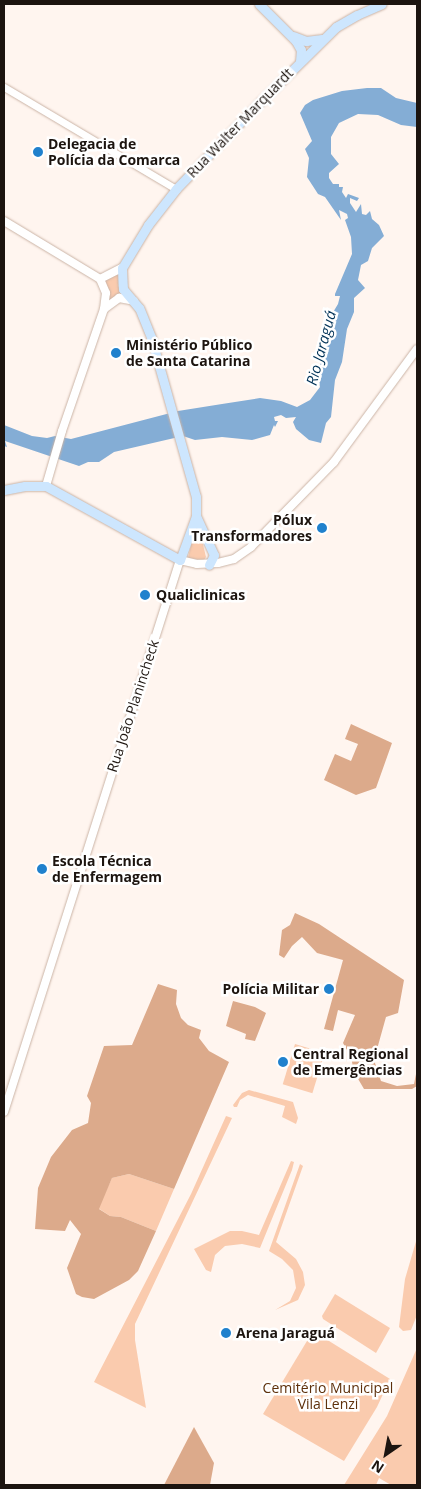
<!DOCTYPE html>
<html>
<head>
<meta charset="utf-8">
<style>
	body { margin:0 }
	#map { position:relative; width:421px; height:1489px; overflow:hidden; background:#fff5ef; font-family:"Open Sans",sans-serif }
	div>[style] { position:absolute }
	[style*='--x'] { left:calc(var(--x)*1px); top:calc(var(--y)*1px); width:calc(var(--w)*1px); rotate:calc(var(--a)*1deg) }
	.green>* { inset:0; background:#facbae; transform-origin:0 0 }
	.forest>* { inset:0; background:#dcaa8b }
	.water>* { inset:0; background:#84add5 }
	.roads { filter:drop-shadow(0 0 1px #cbb4a6) drop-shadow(0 0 1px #cbb4a6) }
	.tertiary>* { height:7px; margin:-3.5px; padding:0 3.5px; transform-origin:3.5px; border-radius:3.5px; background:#fff }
	.secondary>* { height:8px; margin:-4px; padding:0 4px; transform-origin:4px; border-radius:4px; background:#fff }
	.primary>* { height:9px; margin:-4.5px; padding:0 4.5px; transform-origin:4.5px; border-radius:4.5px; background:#cde6fe }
	.dots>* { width:14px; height:14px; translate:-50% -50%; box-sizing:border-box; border:2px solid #fff; border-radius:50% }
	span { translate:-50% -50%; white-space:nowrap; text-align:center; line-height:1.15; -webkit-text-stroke:5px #fff; paint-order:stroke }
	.street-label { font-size:14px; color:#1c140f }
	.poi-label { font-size:14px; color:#1c140f; font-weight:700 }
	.left { translate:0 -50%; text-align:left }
	.right { translate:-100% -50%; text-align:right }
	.park-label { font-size:14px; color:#5e300b }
	.water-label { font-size:15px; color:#013257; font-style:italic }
	.frame { position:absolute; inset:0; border:5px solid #1c140f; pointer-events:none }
	.north { position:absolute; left:361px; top:1429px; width:50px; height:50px; -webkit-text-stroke:4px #fff; paint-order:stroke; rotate:213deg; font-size:14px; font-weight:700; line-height:20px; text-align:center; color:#1c140f }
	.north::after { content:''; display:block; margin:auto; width:18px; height:22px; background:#1c140f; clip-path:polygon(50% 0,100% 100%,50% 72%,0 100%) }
</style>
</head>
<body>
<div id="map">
	<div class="green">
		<div style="clip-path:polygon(118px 273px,118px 286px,125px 296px,115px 297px,107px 302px,108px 293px,104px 280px)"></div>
		<div style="clip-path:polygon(195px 528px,199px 528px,206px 557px,204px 560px,188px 558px)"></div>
		<div style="left:295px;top:1044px;width:31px;height:42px;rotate:17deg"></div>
		<div style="clip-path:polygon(249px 1090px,293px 1102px,298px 1118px,296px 1124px,282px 1117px,285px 1106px,248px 1095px,240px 1100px,237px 1107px,234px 1107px,233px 1105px,242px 1093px)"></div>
		<div style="clip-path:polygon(226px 1116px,232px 1118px,135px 1324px,135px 1340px,146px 1408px,94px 1382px,191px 1194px)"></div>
		<div style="clip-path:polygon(291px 1161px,294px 1162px,292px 1170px,260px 1248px,242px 1244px,225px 1246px,215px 1255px,211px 1272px,206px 1270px,194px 1249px,230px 1231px,242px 1231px,259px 1235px)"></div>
		<div style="clip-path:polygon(300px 1164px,303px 1166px,276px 1242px,296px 1259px,303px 1272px,305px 1285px,298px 1300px,275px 1310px,290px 1301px,296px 1288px,293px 1270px,282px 1259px,269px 1251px)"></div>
		<div style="clip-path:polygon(129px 1174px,174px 1189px,156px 1231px,121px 1217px,110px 1216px,98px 1208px,112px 1178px)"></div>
		<div style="clip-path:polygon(417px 1238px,417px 1315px,411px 1330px,403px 1331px,399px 1327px,405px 1279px)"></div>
		<div style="clip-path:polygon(335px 1294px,390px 1328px,376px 1353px,323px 1319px,322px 1316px)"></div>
		<div style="clip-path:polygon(313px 1331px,390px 1379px,377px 1407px,344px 1461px,263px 1414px)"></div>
		<div style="clip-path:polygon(417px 1348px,417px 1484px,391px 1485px,379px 1478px,376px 1485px,344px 1485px,387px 1416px)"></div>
	</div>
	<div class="forest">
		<div style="clip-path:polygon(351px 724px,392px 743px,376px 788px,356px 795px,324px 780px,335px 754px,351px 761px,358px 744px,345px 739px)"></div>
		<div style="clip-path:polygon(295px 913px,319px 924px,404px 980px,398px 1013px,386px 1017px,374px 1060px,381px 1081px,397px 1086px,414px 1084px,417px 1069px,417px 1086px,412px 1089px,364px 1089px,354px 1072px,351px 1057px,343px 1043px,355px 1015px,338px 1010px,333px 1031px,324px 1029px,343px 960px,317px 953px,302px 937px,292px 946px,284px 958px,279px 955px,282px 930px,290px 925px)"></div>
		<div style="clip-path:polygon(158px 984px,177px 990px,176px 1004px,181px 1018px,188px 1025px,201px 1030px,199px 1038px,209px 1051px,229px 1062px,174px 1189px,129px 1174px,112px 1178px,99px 1209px,110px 1216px,121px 1217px,156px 1231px,138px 1271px,129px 1280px,94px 1299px,82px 1297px,76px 1294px,67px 1268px,81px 1234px,70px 1220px,65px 1231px,35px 1229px,38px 1188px,51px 1157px,72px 1130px,88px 1123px,91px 1103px,87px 1096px,104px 1046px,132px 1045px)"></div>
		<div style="clip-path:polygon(233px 1001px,255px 1007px,266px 1013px,255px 1041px,245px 1039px,246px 1034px,226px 1026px)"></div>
		<div style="clip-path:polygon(194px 1427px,214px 1463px,210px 1485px,164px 1485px)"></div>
	</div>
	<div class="water">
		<div style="clip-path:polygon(367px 88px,381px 88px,396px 98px,417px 103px,417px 127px,401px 125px,378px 115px,358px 114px,339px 123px,331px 137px,331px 154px,339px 164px,329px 173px,329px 178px,333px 184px,339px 184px,339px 187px,343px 187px,342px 192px,346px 198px,348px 194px,359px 198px,357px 201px,350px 198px,350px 203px,356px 212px,361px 204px,362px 214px,366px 215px,370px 211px,372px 219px,379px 225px,384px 236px,372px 248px,368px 261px,361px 265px,358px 280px,365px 288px,354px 298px,354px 312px,347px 329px,342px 362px,335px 380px,331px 417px,326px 423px,321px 443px,309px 440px,296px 429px,293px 422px,296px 417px,286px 418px,281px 415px,274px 417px,275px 421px,278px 421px,275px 427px,274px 425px,270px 435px,252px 440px,222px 437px,195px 440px,183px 436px,114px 452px,99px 462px,88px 462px,79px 466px,5px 441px,7px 447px,4px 446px,4px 425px,32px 436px,47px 438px,55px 436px,71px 439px,178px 411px,222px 404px,260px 398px,281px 401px,297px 407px,310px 400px,320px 387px,318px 377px,329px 319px,338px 304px,340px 296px,335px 296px,335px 294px,352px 254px,351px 237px,345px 220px,348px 218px,347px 214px,339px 210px,341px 220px,325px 197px,318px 194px,307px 177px,309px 158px,305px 149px,312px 141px,300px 113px,305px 105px,313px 100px,342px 91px)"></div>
	</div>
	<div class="roads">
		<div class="tertiary">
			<div style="--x:4;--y:87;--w:200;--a:30.7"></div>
		</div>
		<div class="secondary">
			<div style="--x:4;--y:221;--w:112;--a:31.1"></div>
			<div style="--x:100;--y:279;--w:25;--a:-27"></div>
			<div style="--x:104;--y:309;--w:19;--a:-36"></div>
			<div style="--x:119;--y:298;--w:15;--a:11"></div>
			<div style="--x:46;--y:486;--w:57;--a:-73.8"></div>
			<div style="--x:62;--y:431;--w:129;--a:-71"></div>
			<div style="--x:104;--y:309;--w:16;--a:-83"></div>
			<div style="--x:106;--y:293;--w:15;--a:-113"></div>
			<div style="--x:4;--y:1112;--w:579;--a:-72.32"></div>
			<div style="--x:180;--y:560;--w:17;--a:13"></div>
			<div style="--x:197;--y:564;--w:21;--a:-3"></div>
			<div style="--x:218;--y:563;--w:16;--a:-14"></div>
			<div style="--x:234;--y:559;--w:21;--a:-35"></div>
			<div style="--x:251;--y:547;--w:119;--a:-45.7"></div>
			<div style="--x:334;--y:462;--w:140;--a:-53.7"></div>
		</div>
		<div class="primary">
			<div style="--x:259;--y:4;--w:52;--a:45"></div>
			<div style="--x:296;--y:41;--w:10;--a:61"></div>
			<div style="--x:301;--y:50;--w:11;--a:95"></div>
			<div style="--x:293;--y:36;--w:14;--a:21"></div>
			<div style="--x:306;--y:41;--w:16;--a:-7"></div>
			<div style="--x:4;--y:490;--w:21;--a:-11"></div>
			<div style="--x:25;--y:486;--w:21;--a:0"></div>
			<div style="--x:46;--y:486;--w:153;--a:28.9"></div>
			<div style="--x:180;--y:560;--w:47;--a:-70"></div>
			<div style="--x:196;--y:516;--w:19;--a:-90"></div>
			<div style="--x:196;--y:497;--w:166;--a:-105.7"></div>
			<div style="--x:151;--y:337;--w:31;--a:-112"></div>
			<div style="--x:139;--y:308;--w:25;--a:-130"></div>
			<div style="--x:123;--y:289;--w:21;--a:-93"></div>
			<div style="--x:122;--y:268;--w:50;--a:-58.8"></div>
			<div style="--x:148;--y:225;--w:46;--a:-52.1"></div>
			<div style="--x:176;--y:189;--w:118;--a:-46"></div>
			<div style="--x:258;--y:104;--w:110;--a:-44.6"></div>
			<div style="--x:336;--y:27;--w:24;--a:-30"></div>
			<div style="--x:357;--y:15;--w:27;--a:-24"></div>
			<div style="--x:196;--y:516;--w:43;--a:65.2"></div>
			<div style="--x:214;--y:555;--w:11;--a:117"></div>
		</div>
	</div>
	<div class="dots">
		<div style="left:38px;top:152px;background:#2081cd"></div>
		<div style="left:116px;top:353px;background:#2081cd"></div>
		<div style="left:322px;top:528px;background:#2081cd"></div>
		<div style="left:145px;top:595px;background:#2081cd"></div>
		<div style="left:42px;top:869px;background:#2081cd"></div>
		<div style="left:329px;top:989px;background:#2081cd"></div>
		<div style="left:283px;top:1062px;background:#2081cd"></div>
		<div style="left:226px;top:1333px;background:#2081cd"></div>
	</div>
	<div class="street-label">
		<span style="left:240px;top:123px;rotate:-46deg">Rua Walter Marquardt</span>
		<span style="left:133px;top:706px;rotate:-72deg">Rua João Planincheck</span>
	</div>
	<div class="poi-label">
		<span class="left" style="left:48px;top:152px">Delegacia de<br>Polícia da Comarca</span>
		<span class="left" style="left:126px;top:353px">Ministério Público<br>de Santa Catarina</span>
		<span class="right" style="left:312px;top:528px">Pólux<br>Transformadores</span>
		<span class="left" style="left:156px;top:595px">Qualiclinicas</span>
		<span class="left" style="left:52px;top:869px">Escola Técnica<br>de Enfermagem</span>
		<span class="right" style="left:319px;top:989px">Polícia Militar</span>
		<span class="left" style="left:293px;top:1062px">Central Regional<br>de Emergências</span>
		<span class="left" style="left:236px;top:1333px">Arena Jaraguá</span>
	</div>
	<div class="park-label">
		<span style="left:328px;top:1396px">Cemitério Municipal<br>Vila Lenzi</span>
	</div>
	<div class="water-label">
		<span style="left:321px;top:348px;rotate:-75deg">Rio Jaraguá</span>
	</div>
	<div class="frame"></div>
	<div class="north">N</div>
</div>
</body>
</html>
